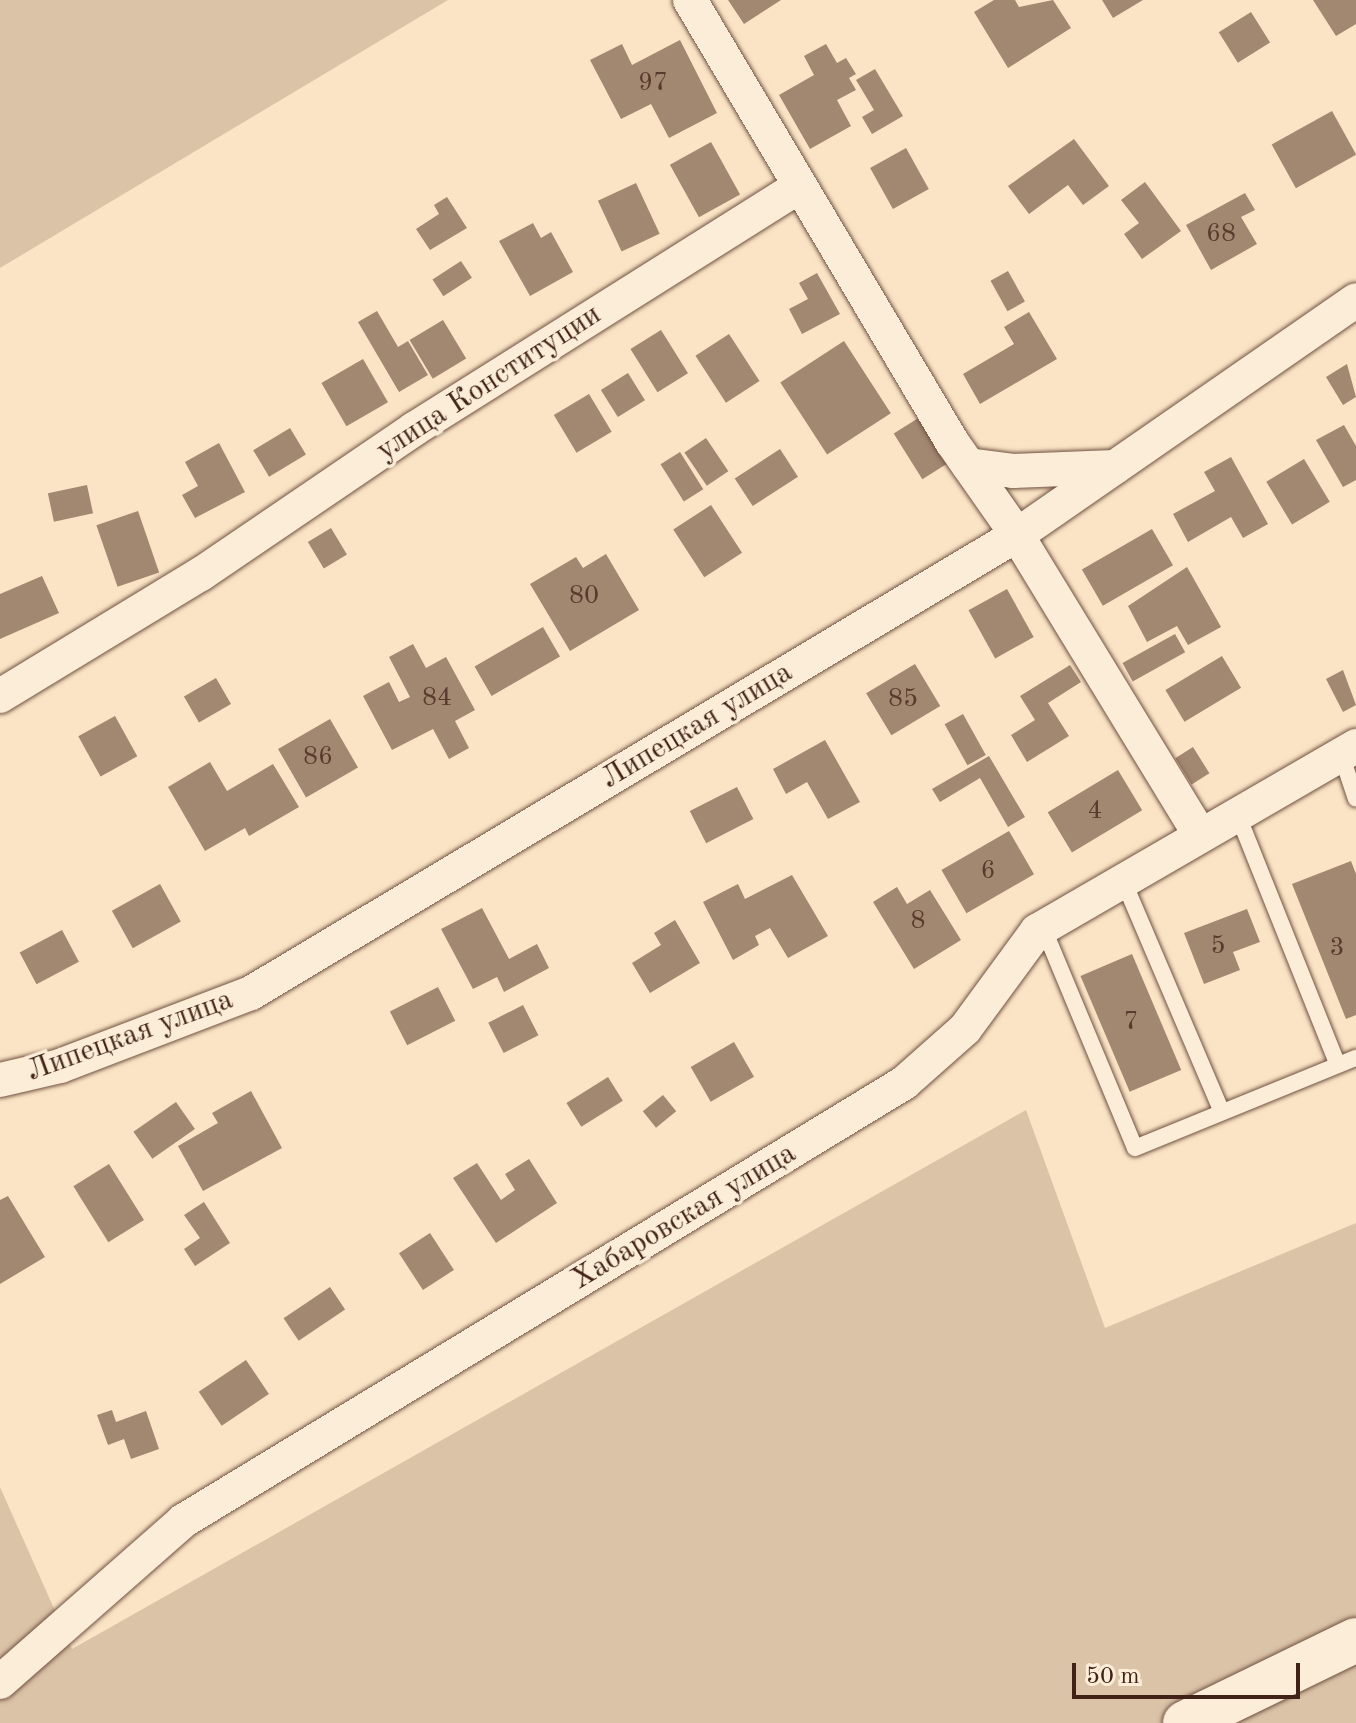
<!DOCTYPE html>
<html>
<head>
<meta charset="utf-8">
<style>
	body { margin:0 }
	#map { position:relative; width:1356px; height:1723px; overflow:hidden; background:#fbe4c5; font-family:"Old Standard TT",serif }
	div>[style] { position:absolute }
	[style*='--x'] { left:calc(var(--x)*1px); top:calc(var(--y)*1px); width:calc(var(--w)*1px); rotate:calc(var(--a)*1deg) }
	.green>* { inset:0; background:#dbc3a7 }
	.building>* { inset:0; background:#a28771; transform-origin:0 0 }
	.roads { filter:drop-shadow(0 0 2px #705242) drop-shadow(0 0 2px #705242) }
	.lane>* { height:16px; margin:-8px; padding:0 8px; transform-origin:8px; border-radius:8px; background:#fcedd9 }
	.street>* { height:34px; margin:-17px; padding:0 17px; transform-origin:17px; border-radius:17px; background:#fcedd9 }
	.secondary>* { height:44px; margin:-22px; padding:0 22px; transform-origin:22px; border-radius:22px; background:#fcedd9 }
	span { translate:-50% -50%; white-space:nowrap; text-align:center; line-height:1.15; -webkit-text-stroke:7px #fcedd9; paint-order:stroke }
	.number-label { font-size:26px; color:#593b2d }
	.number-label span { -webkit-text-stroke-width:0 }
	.street-label { font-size:30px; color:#412216 }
	.scale { position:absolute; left:1072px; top:1663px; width:228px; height:36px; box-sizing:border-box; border:4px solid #412216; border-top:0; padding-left:10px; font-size:24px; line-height:28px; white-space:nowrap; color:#412216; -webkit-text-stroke:6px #fcedd9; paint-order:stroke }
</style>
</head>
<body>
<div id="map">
	<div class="green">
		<div style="clip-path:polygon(0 0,448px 0,0 268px)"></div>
		<div style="clip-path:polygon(1026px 1110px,1105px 1328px,1356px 1223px,1356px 1723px,0 1723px,0 1487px,72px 1649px)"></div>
	</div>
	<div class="building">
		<div style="clip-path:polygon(728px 0,781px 0,744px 24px)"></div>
		<div style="clip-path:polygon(994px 0,1015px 0,1019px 7px,1053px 0,1071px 28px,1008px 68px,974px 12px)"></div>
		<div style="clip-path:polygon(1102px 0,1143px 0,1113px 18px)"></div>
		<div style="clip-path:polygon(1313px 0,1356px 0,1356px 24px,1336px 36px)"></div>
		<div style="left:1251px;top:12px;width:36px;height:38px;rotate:58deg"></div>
		<div style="clip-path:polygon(680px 40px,717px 113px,669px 138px,651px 104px,621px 119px,590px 60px,622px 44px,632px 65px)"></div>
		<div style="clip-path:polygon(826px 44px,837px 63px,846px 58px,856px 74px,849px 78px,856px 90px,837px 100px,851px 126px,810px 149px,779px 95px,814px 75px,804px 56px)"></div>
		<div style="clip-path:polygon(875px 69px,903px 116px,872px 134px,862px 117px,874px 110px,856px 80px)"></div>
		<div style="left:1332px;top:111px;width:50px;height:69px;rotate:61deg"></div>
		<div style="clip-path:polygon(1074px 139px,1109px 186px,1083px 205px,1068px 185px,1029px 214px,1008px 186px)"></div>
		<div style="left:711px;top:142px;width:60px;height:47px;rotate:61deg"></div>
		<div style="left:906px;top:148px;width:47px;height:41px;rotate:61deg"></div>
		<div style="clip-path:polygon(1145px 182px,1181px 231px,1142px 259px,1124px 234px,1139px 223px,1121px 200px)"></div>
		<div style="left:636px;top:183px;width:56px;height:42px;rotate:65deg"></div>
		<div style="clip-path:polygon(1245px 193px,1255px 210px,1241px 217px,1257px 244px,1211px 270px,1186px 225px)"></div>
		<div style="clip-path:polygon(447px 197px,467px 228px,430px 250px,416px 229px,439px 214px,434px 205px)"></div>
		<div style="clip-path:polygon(533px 223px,541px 238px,551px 232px,573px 272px,530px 296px,499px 241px)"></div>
		<div style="left:461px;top:261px;width:20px;height:34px;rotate:57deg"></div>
		<div style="left:1008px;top:271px;width:35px;height:20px;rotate:61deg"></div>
		<div style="clip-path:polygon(817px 273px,840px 314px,802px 334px,789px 309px,808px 299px,799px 283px)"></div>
		<div style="clip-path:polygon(377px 311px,398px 347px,408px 341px,428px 375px,399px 392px,358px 322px)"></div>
		<div style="clip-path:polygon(1029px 312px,1057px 359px,980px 404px,963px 374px,1014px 344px,1004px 327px)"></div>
		<div style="left:443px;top:320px;width:45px;height:39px;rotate:59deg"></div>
		<div style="left:661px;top:330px;width:51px;height:36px;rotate:58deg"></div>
		<div style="left:729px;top:334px;width:56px;height:40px;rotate:57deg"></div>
		<div style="left:844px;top:341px;width:86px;height:76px;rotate:57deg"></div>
		<div style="left:363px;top:359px;width:50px;height:48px;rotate:60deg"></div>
		<div style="clip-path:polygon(1347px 364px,1356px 397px,1343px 405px,1326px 377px)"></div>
		<div style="left:628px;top:373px;width:32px;height:32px;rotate:58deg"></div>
		<div style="left:589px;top:394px;width:44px;height:41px;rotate:59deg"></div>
		<div style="left:920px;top:417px;width:54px;height:31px;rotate:58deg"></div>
		<div style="clip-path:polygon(1344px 425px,1356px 446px,1356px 480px,1343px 487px,1316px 440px)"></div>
		<div style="left:290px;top:428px;width:31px;height:43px;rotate:59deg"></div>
		<div style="left:706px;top:438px;width:40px;height:26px;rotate:56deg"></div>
		<div style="clip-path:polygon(219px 443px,245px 492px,195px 518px,182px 495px,198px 486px,185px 462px)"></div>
		<div style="left:780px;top:449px;width:33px;height:54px;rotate:57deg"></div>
		<div style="left:680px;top:452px;width:44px;height:23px;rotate:58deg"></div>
		<div style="clip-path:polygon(1231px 457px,1268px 524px,1243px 538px,1231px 517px,1188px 542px,1173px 514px,1215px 491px,1204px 472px)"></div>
		<div style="left:1304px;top:459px;width:50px;height:44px;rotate:59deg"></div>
		<div style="left:87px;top:485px;width:29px;height:40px;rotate:78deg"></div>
		<div style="left:711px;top:505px;width:57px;height:45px;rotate:57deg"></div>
		<div style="left:138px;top:511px;width:65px;height:44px;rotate:71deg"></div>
		<div style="left:331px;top:528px;width:31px;height:27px;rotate:59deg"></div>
		<div style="left:1152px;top:529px;width:42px;height:81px;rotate:60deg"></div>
		<div style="clip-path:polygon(606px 554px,639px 610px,570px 651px,530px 584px,576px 557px,583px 568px)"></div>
		<div style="clip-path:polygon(1187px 567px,1221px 627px,1188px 645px,1177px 626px,1147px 642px,1128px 606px)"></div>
		<div style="clip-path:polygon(42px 576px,59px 613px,0 639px,0 594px)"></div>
		<div style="left:1007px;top:589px;width:55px;height:44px;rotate:61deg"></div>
		<div style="left:543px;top:627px;width:34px;height:79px;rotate:60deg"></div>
		<div style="left:1175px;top:634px;width:21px;height:60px;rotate:61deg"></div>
		<div style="clip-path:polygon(413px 644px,426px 668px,446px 657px,475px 710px,455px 721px,469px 748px,449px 759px,433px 729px,392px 750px,363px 696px,389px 682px,399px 702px,410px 697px,389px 657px)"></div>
		<div style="left:1222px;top:656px;width:37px;height:66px;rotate:59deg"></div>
		<div style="left:915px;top:664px;width:49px;height:57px;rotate:59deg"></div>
		<div style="clip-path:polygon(1070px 665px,1081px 682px,1048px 703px,1069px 736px,1027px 762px,1011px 735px,1035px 720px,1020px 696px)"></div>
		<div style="clip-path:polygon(1343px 670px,1356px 705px,1343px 712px,1326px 679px)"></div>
		<div style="left:216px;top:678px;width:30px;height:37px;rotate:60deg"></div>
		<div style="left:963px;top:714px;width:47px;height:21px;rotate:61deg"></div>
		<div style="left:115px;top:716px;width:46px;height:42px;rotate:61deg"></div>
		<div style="left:330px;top:719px;width:56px;height:60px;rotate:60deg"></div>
		<div style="clip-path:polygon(825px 740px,860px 802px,828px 819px,807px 782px,786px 794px,773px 769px)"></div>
		<div style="left:1193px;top:747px;width:31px;height:21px;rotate:58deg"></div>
		<div style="clip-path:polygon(989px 756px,1025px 817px,1008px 827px,980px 778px,940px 802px,932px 789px)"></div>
		<div style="clip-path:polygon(210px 762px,227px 791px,273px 764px,299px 807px,249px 836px,245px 828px,205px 851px,168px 787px)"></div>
		<div style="left:1118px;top:770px;width:47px;height:82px;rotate:59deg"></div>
		<div style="left:737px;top:787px;width:36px;height:53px;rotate:63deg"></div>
		<div style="left:1009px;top:831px;width:50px;height:78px;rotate:60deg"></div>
		<div style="clip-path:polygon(1351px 861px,1356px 874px,1356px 1015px,1346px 1019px,1292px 884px)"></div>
		<div style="clip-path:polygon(792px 875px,828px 936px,788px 958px,770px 928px,755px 936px,759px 945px,733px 960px,703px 902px,738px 884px,745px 899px)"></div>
		<div style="left:160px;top:884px;width:43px;height:55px;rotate:61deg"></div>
		<div style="clip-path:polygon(897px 887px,907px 904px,930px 890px,961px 940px,914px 969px,873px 902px)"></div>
		<div style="clip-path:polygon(482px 908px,509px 959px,537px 944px,549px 968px,504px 992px,497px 977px,473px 989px,441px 929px)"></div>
		<div style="clip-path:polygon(1247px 909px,1260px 942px,1233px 952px,1240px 970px,1204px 984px,1184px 933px)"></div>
		<div style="clip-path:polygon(675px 920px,700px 963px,650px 993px,632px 963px,661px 945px,654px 933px)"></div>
		<div style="left:62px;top:930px;width:36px;height:48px;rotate:62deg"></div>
		<div style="left:1132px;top:954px;width:126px;height:56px;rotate:67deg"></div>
		<div style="left:438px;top:987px;width:38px;height:54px;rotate:63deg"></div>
		<div style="left:523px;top:1005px;width:34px;height:39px;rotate:63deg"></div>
		<div style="left:734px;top:1042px;width:40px;height:50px;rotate:60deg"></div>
		<div style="left:608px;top:1077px;width:28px;height:49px;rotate:58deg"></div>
		<div style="clip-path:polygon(251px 1091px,282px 1148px,203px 1191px,178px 1146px,218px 1123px,212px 1113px)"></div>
		<div style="left:663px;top:1095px;width:21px;height:26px;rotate:51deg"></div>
		<div style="left:176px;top:1102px;width:33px;height:52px;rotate:55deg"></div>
		<div style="clip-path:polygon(529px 1159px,557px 1203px,496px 1243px,453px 1178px,477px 1163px,501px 1200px,515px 1190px,505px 1174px)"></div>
		<div style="left:109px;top:1164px;width:66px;height:42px;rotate:58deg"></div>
		<div style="clip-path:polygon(8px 1196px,45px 1257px,0 1284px,0 1200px)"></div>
		<div style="clip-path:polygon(204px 1202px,230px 1243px,195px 1266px,184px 1249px,200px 1238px,184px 1215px)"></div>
		<div style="left:430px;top:1233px;width:44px;height:37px;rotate:57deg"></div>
		<div style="left:330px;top:1287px;width:27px;height:56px;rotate:56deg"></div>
		<div style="left:246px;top:1360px;width:41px;height:57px;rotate:56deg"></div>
		<div style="clip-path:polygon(112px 1410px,116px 1422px,146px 1411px,159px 1449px,131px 1459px,124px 1439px,108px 1445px,97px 1415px)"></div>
	</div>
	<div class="roads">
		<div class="lane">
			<div style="--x:1341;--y:754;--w:47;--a:71.6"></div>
			<div style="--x:1237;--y:813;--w:271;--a:68.2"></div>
			<div style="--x:1123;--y:880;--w:252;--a:66.9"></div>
			<div style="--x:1043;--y:927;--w:239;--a:67.4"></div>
			<div style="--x:1135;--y:1148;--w:239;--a:-22.2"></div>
		</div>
		<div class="street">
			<div style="--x:690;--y:0;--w:514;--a:59.34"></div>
			<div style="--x:952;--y:442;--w:113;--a:55"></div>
			<div style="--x:1017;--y:535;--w:351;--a:58.6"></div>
			<div style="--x:968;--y:465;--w:45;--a:7.6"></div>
			<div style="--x:1013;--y:471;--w:102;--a:-2.2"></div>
			<div style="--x:0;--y:696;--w:235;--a:-31.3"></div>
			<div style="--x:201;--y:574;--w:258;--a:-34.2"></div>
			<div style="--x:414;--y:429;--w:454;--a:-32.2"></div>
			<div style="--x:0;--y:1080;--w:62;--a:-13.1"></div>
			<div style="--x:60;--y:1066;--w:204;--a:-20.9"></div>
			<div style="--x:251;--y:993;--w:892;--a:-30.88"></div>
			<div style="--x:1017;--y:535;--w:412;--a:-34.7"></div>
			<div style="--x:0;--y:1682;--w:244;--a:-41.3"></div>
			<div style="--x:183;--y:1521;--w:844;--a:-31.28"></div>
			<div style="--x:904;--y:1083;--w:81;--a:-41.5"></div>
			<div style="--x:965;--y:1029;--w:122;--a:-53.7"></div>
			<div style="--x:1037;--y:931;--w:369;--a:-30.1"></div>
		</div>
		<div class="secondary">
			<div style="--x:1185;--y:1723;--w:190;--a:-25.9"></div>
		</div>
	</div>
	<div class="number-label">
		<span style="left:653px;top:84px">97</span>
		<span style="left:1221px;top:235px">68</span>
		<span style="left:584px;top:597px">80</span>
		<span style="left:437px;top:699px">84</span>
		<span style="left:903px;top:700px">85</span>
		<span style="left:318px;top:758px">86</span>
		<span style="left:1095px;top:812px">4</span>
		<span style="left:988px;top:872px">6</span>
		<span style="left:918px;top:922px">8</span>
		<span style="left:1218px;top:947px">5</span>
		<span style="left:1337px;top:949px">3</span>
		<span style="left:1131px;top:1023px">7</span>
	</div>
	<div class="street-label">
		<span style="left:489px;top:383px;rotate:-33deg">улица Конституции</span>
		<span style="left:697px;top:726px;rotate:-31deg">Липецкая улица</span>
		<span style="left:130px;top:1036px;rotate:-20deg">Липецкая улица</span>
		<span style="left:684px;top:1217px;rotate:-31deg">Хабаровская улица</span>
	</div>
	<div class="scale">50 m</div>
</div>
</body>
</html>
